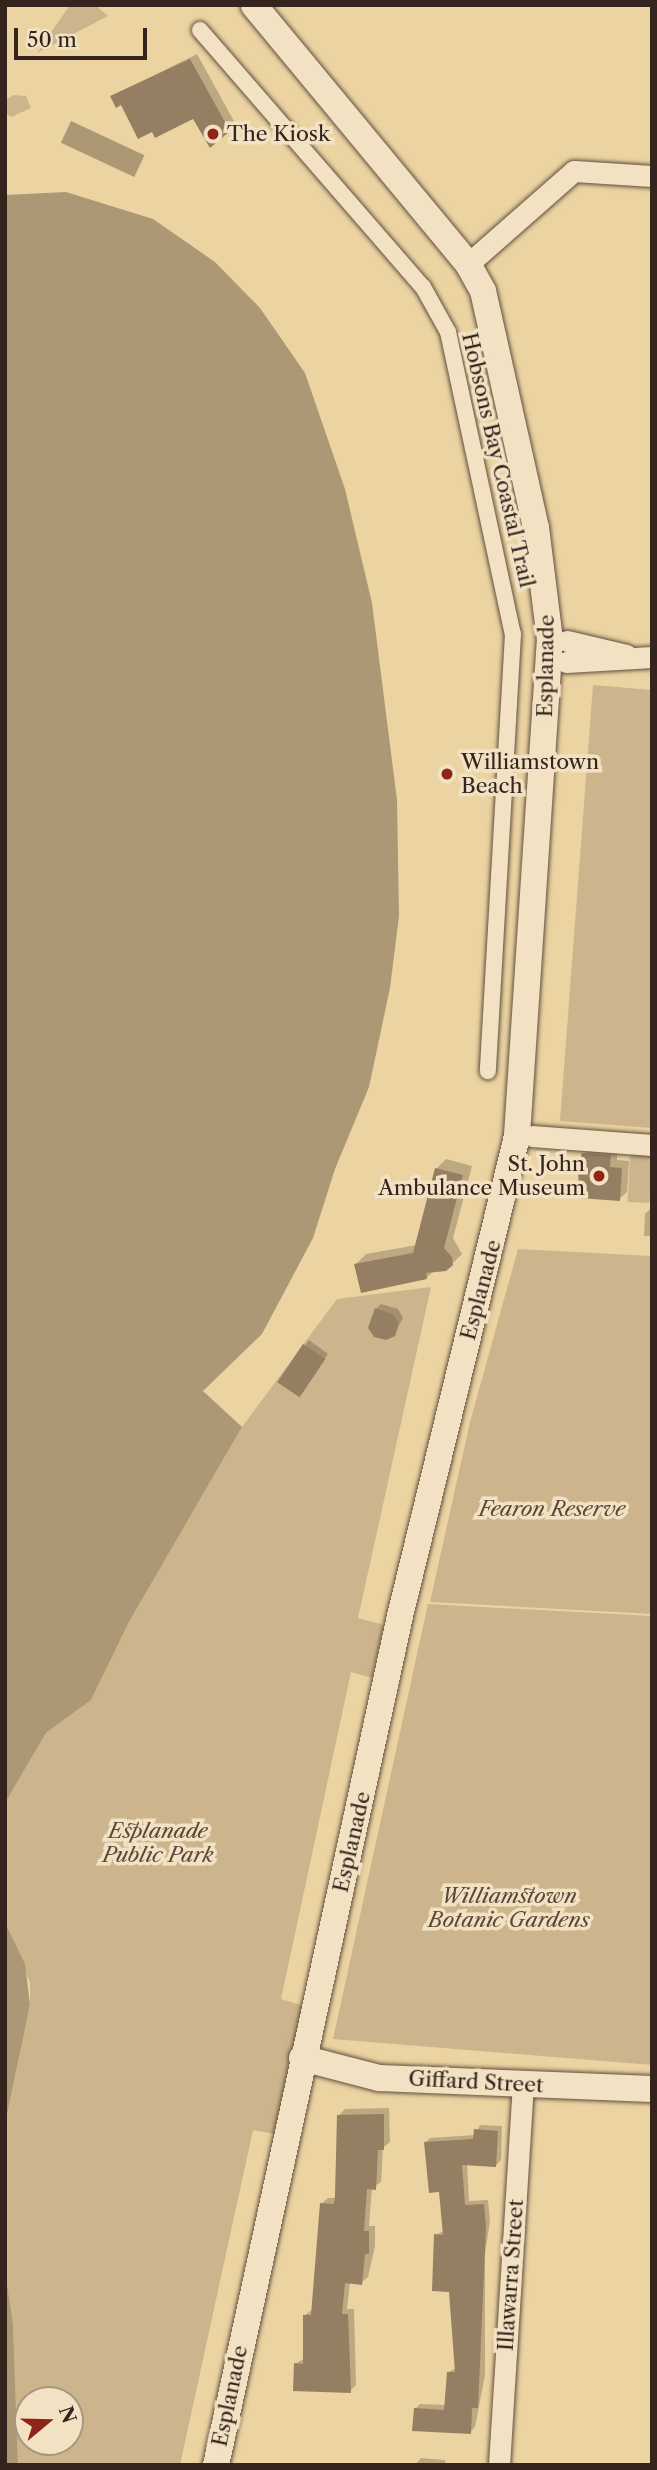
<!DOCTYPE html>
<html>
<head>
<meta charset="utf-8">
<style>
	body { margin:0 }
	#map { position:relative; width:657px; height:2470px; overflow:hidden; background:#ebd3a2; font-family:"Libre Caslon Text",serif }
	div>[style] { position:absolute }
	[style*='--x'] { left:calc(var(--x)*1px); top:calc(var(--y)*1px); width:calc(var(--w)*1px); rotate:calc(var(--a)*1deg) }
	.green>* { inset:0; background:#ccb58c; transform-origin:0 0 }
	.water>* { inset:0; background:#ad9875; transform-origin:0 0 }
	.shadow>* { inset:0; background:#0003 }
	.building>* { inset:0; background:#947f63; transform-origin:0 0 }
	.roads { filter:drop-shadow(0 0 2px #62503f) drop-shadow(0 0 2px #62503f) }
	.pedestrian>* { height:16px; margin:-8px; padding:0 8px; transform-origin:8px; border-radius:8px; background:#f2e2c3 }
	.minor>* { height:21px; margin:-10.5px; padding:0 10.5px; transform-origin:10.5px; border-radius:10.5px; background:#f2e2c3 }
	.tertiary>* { height:26px; margin:-13px; padding:0 13px; transform-origin:13px; border-radius:13px; background:#f2e2c3 }
	.dots>* { width:19px; height:19px; translate:-50% -50%; box-sizing:border-box; border:4px solid #f2e2c3; border-radius:50% }
	span { translate:-50% -50%; white-space:nowrap; text-align:center; line-height:1.15; -webkit-text-stroke:7px #f2e2c3; paint-order:stroke }
	.poi-label { font-size:21px; color:#35241e }
	.left { translate:0 -50%; text-align:left }
	.right { translate:-100% -50%; text-align:right }
	.street-label { font-size:21px; color:#35241e }
	.park-label { font-size:21px; color:#5b483a; font-style:italic }
	.frame { position:absolute; inset:0; border:7px solid #35241e; pointer-events:none }
	.north { position:absolute; left:14px; top:2386px; width:70px; height:70px; box-sizing:border-box; background:#f2e2c3; border:2px solid #a69681; border-radius:50%; rotate:71deg; font-size:19px; font-weight:700; line-height:28px; text-align:center; color:#35241e }
	.north::after { content:''; display:block; margin:auto; width:24px; height:32px; background:#8f2418; clip-path:polygon(50% 0,100% 100%,50% 72%,0 100%) }
	.scale { position:absolute; left:14px; top:28px; width:133px; height:32px; box-sizing:border-box; border:4px solid #35241e; border-top:0; padding-left:9px; font-size:21px; line-height:24px; white-space:nowrap; color:#35241e; -webkit-text-stroke:5px #f2e2c3; paint-order:stroke }
</style>
</head>
<body>
<div id="map">
	<div class="green">
		<div style="clip-path:polygon(70px 5px,95px 5px,108px 16px,37px 53px)"></div>
		<div style="clip-path:polygon(14px 95px,26px 96px,31px 108px,11px 117px,5px 112px,5px 100px)"></div>
		<div style="clip-path:polygon(593px 685px,652px 690px,652px 1128px,560px 1121px)"></div>
		<div style="left:630px;top:1155px;width:22px;height:47px;rotate:3deg"></div>
		<div style="clip-path:polygon(518px 1249px,652px 1256px,652px 1614px,430px 1602px,470px 1422px)"></div>
		<div style="clip-path:polygon(evenodd,431px 1287px,358px 1618px,384px 1625px,372px 1678px,351px 1672px,281px 1999px,304px 2006px,275px 2134px,253px 2130px,180px 2465px,18px 2465px,13px 2324px,5px 2270px,5px 2124px,30px 2005px,30px 1983px,5px 1923px,5px 1803px,46px 1733px,91px 1700px,129px 1622px,242px 1427px,337px 1299px,431px 1287px,28px 2400px,70px 2400px,70px 2442px,28px 2442px,28px 2400px)"></div>
		<div style="clip-path:polygon(428px 1604px,652px 1616px,652px 2065px,333px 2039px)"></div>
	</div>
	<div class="water">
		<div style="left:71px;top:121px;width:81px;height:24px;rotate:25deg"></div>
		<div style="clip-path:polygon(66px 192px,153px 219px,215px 262px,260px 308px,305px 373px,345px 489px,372px 603px,397px 800px,399px 916px,390px 988px,369px 1087px,335px 1169px,313px 1238px,262px 1334px,203px 1391px,242px 1427px,129px 1622px,91px 1700px,46px 1733px,5px 1803px,5px 195px)"></div>
		<div style="clip-path:polygon(5px 1923px,25px 1964px,30px 2005px,5px 2124px)"></div>
		<div style="clip-path:polygon(5px 2270px,13px 2324px,18px 2465px,5px 2465px)"></div>
	</div>
	<div class="shadow">
		<div style="clip-path:polygon(197px 54px,235px 123px,229px 130px,194px 117px,153px 130px,112px 96px)"></div>
		<div style="clip-path:polygon(592px 1146px,617px 1148px,617px 1160px,629px 1161px,627px 1192px,619px 1199px,584px 1154px)"></div>
		<div style="clip-path:polygon(446px 1159px,472px 1166px,453px 1238px,462px 1254px,446px 1270px,434px 1271px,426px 1278px,356px 1264px,366px 1254px,417px 1245px,436px 1169px)"></div>
		<div style="clip-path:polygon(652px 1207px,652px 1236px,644px 1236px,645px 1214px)"></div>
		<div style="clip-path:polygon(381px 1304px,398px 1309px,403px 1318px,394px 1334px,376px 1309px)"></div>
		<div style="clip-path:polygon(309px 1340px,328px 1354px,303px 1390px,305px 1345px)"></div>
		<div style="clip-path:polygon(389px 2108px,390px 2142px,383px 2148px,381px 2182px,372px 2188px,369px 2226px,375px 2226px,375px 2246px,368px 2277px,361px 2283px,350px 2282px,347px 2309px,354px 2309px,356px 2385px,350px 2391px,295px 2364px,305px 2358px,305px 2315px,313px 2309px,321px 2204px,328px 2198px,337px 2198px,339px 2115px,345px 2109px)"></div>
		<div style="clip-path:polygon(480px 2125px,502px 2126px,501px 2160px,496px 2165px,467px 2164px,469px 2201px,488px 2200px,490px 2221px,485px 2254px,485px 2375px,475px 2427px,470px 2432px,415px 2409px,420px 2404px,446px 2405px,449px 2372px,456px 2368px,451px 2290px,436px 2235px,445px 2230px,441px 2190px,426px 2142px,430px 2138px,475px 2135px)"></div>
		<div style="clip-path:polygon(421px 2458px,445px 2460px,445px 2465px,415px 2465px)"></div>
	</div>
	<div class="building">
		<div style="clip-path:polygon(190px 59px,230px 131px,210px 148px,193px 119px,155px 138px,152px 132px,138px 139px,121px 105px,116px 108px,110px 96px)"></div>
		<div style="clip-path:polygon(582px 1153px,611px 1155px,610px 1167px,622px 1168px,620px 1201px,579px 1198px,578px 1165px)"></div>
		<div style="clip-path:polygon(435px 1168px,463px 1175px,444px 1248px,452px 1257px,453px 1265px,446px 1271px,426px 1273px,427px 1279px,361px 1293px,354px 1264px,413px 1253px)"></div>
		<div style="clip-path:polygon(375px 1308px,393px 1314px,399px 1324px,395px 1336px,386px 1340px,374px 1337px,368px 1328px)"></div>
		<div style="left:303px;top:1344px;width:27px;height:46px;rotate:34deg"></div>
		<div style="clip-path:polygon(384px 2114px,384px 2150px,378px 2150px,376px 2190px,367px 2189px,364px 2231px,369px 2231px,369px 2254px,365px 2254px,362px 2285px,345px 2283px,342px 2314px,348px 2314px,351px 2393px,293px 2391px,294px 2363px,303px 2364px,303px 2315px,311px 2315px,320px 2203px,334px 2204px,335px 2195px,337px 2115px)"></div>
		<div style="clip-path:polygon(474px 2129px,498px 2131px,496px 2167px,462px 2165px,465px 2205px,484px 2204px,486px 2227px,478px 2408px,472px 2408px,471px 2434px,412px 2431px,414px 2408px,444px 2410px,447px 2372px,455px 2372px,449px 2292px,432px 2291px,434px 2234px,443px 2235px,439px 2192px,429px 2193px,424px 2142px,473px 2139px)"></div>
	</div>
	<div class="roads">
		<div class="pedestrian">
			<div style="--x:200;--y:30;--w:340;--a:49.1"></div>
			<div style="--x:423;--y:287;--w:51;--a:60.9"></div>
			<div style="--x:448;--y:332;--w:309;--a:77.9"></div>
			<div style="--x:513;--y:634;--w:438;--a:93.3"></div>
		</div>
		<div class="minor">
			<div style="--x:468;--y:264;--w:141;--a:-41.3"></div>
			<div style="--x:574;--y:171;--w:78;--a:3.7"></div>
			<div style="--x:567;--y:641;--w:61;--a:13.3"></div>
			<div style="--x:566;--y:662;--w:86;--a:-3.3"></div>
			<div style="--x:532;--y:1136;--w:120;--a:4.3"></div>
			<div style="--x:499;--y:2465;--w:381;--a:-86.4"></div>
		</div>
		<div class="tertiary">
			<div style="--x:302;--y:2058;--w:80;--a:14.6"></div>
			<div style="--x:379;--y:2078;--w:273;--a:2.3"></div>
			<div style="--x:216;--y:2465;--w:869;--a:-77.77"></div>
			<div style="--x:400;--y:1616;--w:495;--a:-76.3"></div>
			<div style="--x:517;--y:1135;--w:496;--a:-86.2"></div>
			<div style="--x:550;--y:640;--w:113;--a:-97.1"></div>
			<div style="--x:536;--y:528;--w:243;--a:-102.6"></div>
			<div style="--x:483;--y:291;--w:31;--a:-119"></div>
			<div style="--x:468;--y:264;--w:336;--a:-129.6"></div>
		</div>
	</div>
	<div class="dots">
		<div style="left:213px;top:134px;background:#8f2418"></div>
		<div style="left:447px;top:774px;background:#8f2418"></div>
		<div style="left:599px;top:1176px;background:#8f2418"></div>
	</div>
	<div class="poi-label">
		<span class="left" style="left:227px;top:134px">The Kiosk</span>
		<span class="left" style="left:461px;top:774px">Williamstown<br>Beach</span>
		<span class="right" style="left:585px;top:1176px">St. John<br>Ambulance Museum</span>
	</div>
	<div class="street-label">
		<span style="left:498px;top:460px;rotate:77deg">Hobsons Bay Coastal Trail</span>
		<span style="left:546px;top:666px;rotate:-89deg">Esplanade</span>
		<span style="left:481px;top:1290px;rotate:-75deg">Esplanade</span>
		<span style="left:352px;top:1842px;rotate:-77deg">Esplanade</span>
		<span style="left:476px;top:2082px;rotate:3deg">Giffard Street</span>
		<span style="left:511px;top:2275px;rotate:-86deg">Illawarra Street</span>
		<span style="left:230px;top:2396px;rotate:-78deg">Esplanade</span>
	</div>
	<div class="park-label">
		<span style="left:552px;top:1509px">Fearon Reserve</span>
		<span style="left:158px;top:1843px">Esplanade<br>Public Park</span>
		<span style="left:509px;top:1908px">Williamstown<br>Botanic Gardens</span>
	</div>
	<div class="frame"></div>
	<div class="north">N</div>
	<div class="scale">50 m</div>
</div>
</body>
</html>
